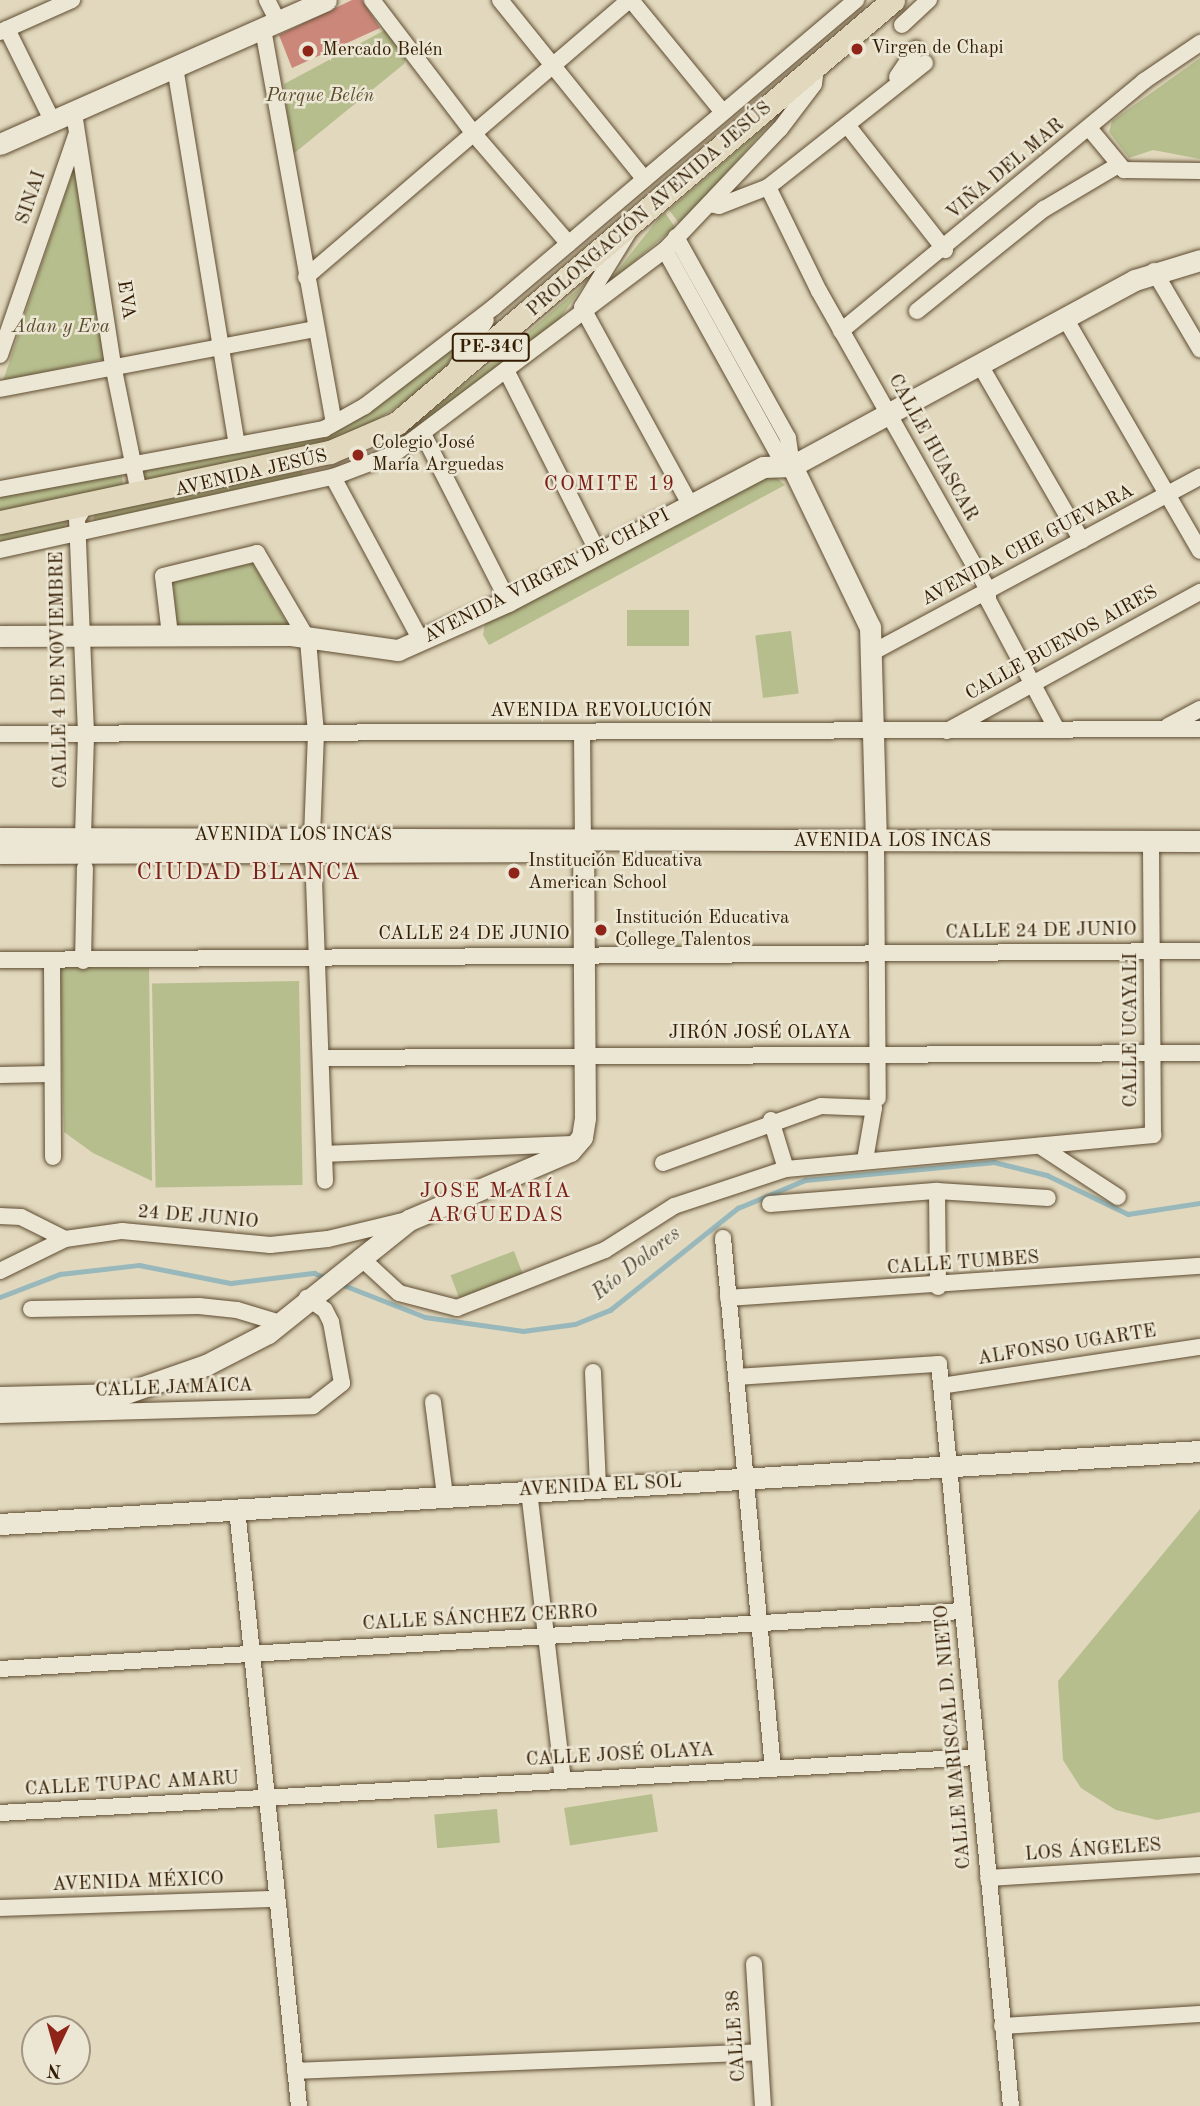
<!DOCTYPE html>
<html>
<head>
<meta charset="utf-8">
<style>
	body { margin:0 }
	#map { position:relative; width:1200px; height:2106px; overflow:hidden; background:#e1d8bd; font-family:"Old Standard TT",serif }
	div>[style] { position:absolute }
	[style*='--x'] { left:calc(var(--x)*1px); top:calc(var(--y)*1px); width:calc(var(--w)*1px); rotate:calc(var(--a)*1deg) }
	.green>* { inset:0; background:#b7be8e; transform-origin:0 0 }
	.stream>* { height:4.5px; margin:-2.25px; padding:0 2.25px; transform-origin:2.25px; border-radius:2.25px; background:#98b8bb }
	.building>* { inset:0; background:#cb877a }
	.roads { filter:drop-shadow(0 0 2px #5f4c31) drop-shadow(0 0 2px #5f4c31) }
	.street>* { height:16px; margin:-8px; padding:0 8px; transform-origin:8px; border-radius:8px; background:#ece6d4 }
	.secondary>* { height:21px; margin:-10.5px; padding:0 10.5px; transform-origin:10.5px; border-radius:10.5px; background:#ece6d4 }
	.primary>* { height:23px; margin:-11.5px; padding:0 11.5px; transform-origin:11.5px; border-radius:11.5px; background:#e1d8bd }
	.dots>* { width:19px; height:19px; translate:-50% -50%; box-sizing:border-box; border:4px solid #ece6d4; border-radius:50% }
	span { translate:-50% -50%; white-space:nowrap; text-align:center; line-height:1.15; -webkit-text-stroke:5px #ece6d4; paint-order:stroke }
	.shield-label span { padding:2px 5px; background:#ece6d4; border:2px solid; border-radius:5px; -webkit-text-stroke-width:0 }
	.shield-label { font-size:18px; color:#341d02; font-weight:700 }
	.poi-label { font-size:19px; color:#341d02 }
	.left { translate:0 -50%; text-align:left }
	.park-label { font-size:19px; color:#5b4d2c; font-style:italic }
	.street-label { font-size:19px; color:#341d02 }
	.neighbourhood-label { font-size:21px; color:#7a1f14; letter-spacing:2px }
	.water-label { font-size:21px; color:#524c3a; font-style:italic }
	.quarter-label { font-size:23px; color:#7a1f14; letter-spacing:2px }
	.north { position:absolute; left:21px; top:2015px; width:70px; height:70px; box-sizing:border-box; background:#ece6d4; border:2px solid #a29680; border-radius:50%; rotate:185deg; font-size:19px; font-weight:700; line-height:28px; text-align:center; color:#341d02 }
	.north::after { content:''; display:block; margin:auto; width:24px; height:32px; background:#8f2418; clip-path:polygon(50% 0,100% 100%,50% 72%,0 100%) }
</style>
</head>
<body>
<div id="map">
	<div class="green">
		<div style="clip-path:polygon(385px 30px,406px 58px,404px 64px,292px 155px,284px 84px)"></div>
		<div style="clip-path:polygon(1200px 58px,1200px 159px,1153px 150px,1129px 158px,1109px 132px,1112px 121px)"></div>
		<div style="clip-path:polygon(773px 120px,704px 198px,679px 223px,669px 210px)"></div>
		<div style="clip-path:polygon(75px 165px,104px 359px,3px 381px,26px 311px)"></div>
		<div style="clip-path:polygon(665px 213px,675px 227px,606px 285px,658px 219px)"></div>
		<div style="clip-path:polygon(585px 283px,558px 321px,510px 357px,505px 352px)"></div>
		<div style="clip-path:polygon(466px 336px,446px 376px,351px 436px,144px 482px,141px 471px,303px 436px)"></div>
		<div style="clip-path:polygon(502px 355px,507px 363px,433px 420px,379px 455px,376px 451px)"></div>
		<div style="clip-path:polygon(302px 471px,304px 478px,93px 525px,94px 512px)"></div>
		<div style="clip-path:polygon(122px 475px,123px 486px,0 514px,0 495px)"></div>
		<div style="clip-path:polygon(764px 476px,775px 476px,785px 485px,489px 645px,483px 635px,485px 624px)"></div>
		<div style="clip-path:polygon(67px 518px,64px 531px,0 542px,0 533px)"></div>
		<div style="clip-path:polygon(253px 563px,288px 625px,177px 626px,173px 582px)"></div>
		<div style="left:627px;top:610px;width:62px;height:36px"></div>
		<div style="left:791px;top:631px;width:63px;height:36px;rotate:83deg"></div>
		<div style="clip-path:polygon(59px 967px,149px 968px,152px 1181px,93px 1153px,64px 1132px)"></div>
		<div style="left:299px;top:981px;width:204px;height:147px;rotate:89deg"></div>
		<div style="left:514px;top:1251px;width:30px;height:68px;rotate:69deg"></div>
		<div style="clip-path:polygon(1200px 1509px,1200px 1812px,1157px 1820px,1116px 1810px,1081px 1788px,1063px 1760px,1058px 1681px)"></div>
		<div style="left:652px;top:1794px;width:38px;height:89px;rotate:81deg"></div>
		<div style="left:497px;top:1809px;width:34px;height:63px;rotate:85deg"></div>
	</div>
	<div class="stream">
		<div style="--x:341;--y:1284;--w:90;--a:21.4"></div>
		<div style="--x:425;--y:1317;--w:99;--a:8.1"></div>
		<div style="--x:523;--y:1331;--w:52;--a:-7.7"></div>
		<div style="--x:575;--y:1324;--w:38;--a:-22"></div>
		<div style="--x:610;--y:1310;--w:164;--a:-38.6"></div>
		<div style="--x:738;--y:1208;--w:73;--a:-22.7"></div>
		<div style="--x:805;--y:1180;--w:190;--a:-5.4"></div>
		<div style="--x:994;--y:1162;--w:55;--a:13.8"></div>
		<div style="--x:1047;--y:1175;--w:90;--a:25.7"></div>
		<div style="--x:1128;--y:1214;--w:73;--a:-8.7"></div>
		<div style="--x:0;--y:1297;--w:64;--a:-21"></div>
		<div style="--x:60;--y:1274;--w:80;--a:-6.5"></div>
		<div style="--x:139;--y:1265;--w:94;--a:11.1"></div>
		<div style="--x:231;--y:1283;--w:84;--a:-6.9"></div>
		<div style="--x:314;--y:1273;--w:14;--a:21"></div>
	</div>
	<div class="building">
		<div style="clip-path:polygon(352px 0,362px 0,380px 28px,292px 68px,279px 35px)"></div>
	</div>
	<div class="roads">
		<div class="street">
			<div style="--x:267;--y:0;--w:25;--a:63"></div>
			<div style="--x:372;--y:0;--w:168;--a:52.7"></div>
			<div style="--x:474;--y:134;--w:145;--a:49.2"></div>
			<div style="--x:500;--y:0;--w:228;--a:51.1"></div>
			<div style="--x:631;--y:0;--w:144;--a:50.7"></div>
			<div style="--x:902;--y:25;--w:37;--a:-43"></div>
			<div style="--x:7;--y:29;--w:104;--a:63.7"></div>
			<div style="--x:263;--y:29;--w:400;--a:79.8"></div>
			<div style="--x:0;--y:32;--w:79;--a:-24"></div>
			<div style="--x:175;--y:67;--w:383;--a:80.7"></div>
			<div style="--x:897;--y:77;--w:34;--a:-56"></div>
			<div style="--x:74;--y:113;--w:255;--a:81.2"></div>
			<div style="--x:113;--y:365;--w:131;--a:78.5"></div>
			<div style="--x:847;--y:125;--w:159;--a:51.9"></div>
			<div style="--x:1089;--y:128;--w:55;--a:50.2"></div>
			<div style="--x:1124;--y:170;--w:76;--a:0.8"></div>
			<div style="--x:768;--y:187;--w:116;--a:63.9"></div>
			<div style="--x:819;--y:291;--w:343;--a:60.5"></div>
			<div style="--x:988;--y:590;--w:10;--a:90"></div>
			<div style="--x:988;--y:600;--w:147;--a:62"></div>
			<div style="--x:709;--y:204;--w:10;--a:11"></div>
			<div style="--x:719;--y:206;--w:53;--a:-21.2"></div>
			<div style="--x:768;--y:187;--w:200;--a:-38.3"></div>
			<div style="--x:629;--y:231;--w:89;--a:121.7"></div>
			<div style="--x:582;--y:307;--w:225;--a:61.3"></div>
			<div style="--x:676;--y:237;--w:230;--a:60.9"></div>
			<div style="--x:788;--y:438;--w:28;--a:82"></div>
			<div style="--x:665;--y:250;--w:233;--a:61"></div>
			<div style="--x:778;--y:454;--w:18;--a:41"></div>
			<div style="--x:1154;--y:271;--w:91;--a:59.5"></div>
			<div style="--x:306;--y:277;--w:426;--a:-40.6"></div>
			<div style="--x:917;--y:311;--w:163;--a:-38.8"></div>
			<div style="--x:1044;--y:209;--w:86;--a:-30.7"></div>
			<div style="--x:1065;--y:318;--w:269;--a:59.9"></div>
			<div style="--x:841;--y:331;--w:393;--a:-39.5"></div>
			<div style="--x:1144;--y:81;--w:68;--a:-34.2"></div>
			<div style="--x:0;--y:355;--w:232;--a:-70.9"></div>
			<div style="--x:980;--y:365;--w:203;--a:59.9"></div>
			<div style="--x:457;--y:366;--w:54;--a:-57.8"></div>
			<div style="--x:506;--y:370;--w:204;--a:63.2"></div>
			<div style="--x:0;--y:389;--w:320;--a:-10.8"></div>
			<div style="--x:423;--y:434;--w:187;--a:63"></div>
			<div style="--x:333;--y:477;--w:187;--a:61.7"></div>
			<div style="--x:0;--y:489;--w:330;--a:-10.5"></div>
			<div style="--x:324;--y:429;--w:47;--a:-29.3"></div>
			<div style="--x:365;--y:406;--w:163;--a:-37.5"></div>
			<div style="--x:494;--y:307;--w:475;--a:-40.3"></div>
			<div style="--x:0;--y:550;--w:341;--a:-12.4"></div>
			<div style="--x:333;--y:477;--w:65;--a:-20.7"></div>
			<div style="--x:394;--y:454;--w:339;--a:-37"></div>
			<div style="--x:665;--y:250;--w:167;--a:-46.5"></div>
			<div style="--x:780;--y:129;--w:56;--a:-52.9"></div>
			<div style="--x:814;--y:84;--w:16;--a:-83"></div>
			<div style="--x:170;--y:635;--w:59;--a:-96.8"></div>
			<div style="--x:163;--y:576;--w:97;--a:-13.7"></div>
			<div style="--x:257;--y:553;--w:101;--a:59.6"></div>
			<div style="--x:308;--y:640;--w:93;--a:85.1"></div>
			<div style="--x:316;--y:733;--w:103;--a:92.2"></div>
			<div style="--x:875;--y:651;--w:369;--a:-28.2"></div>
			<div style="--x:1168;--y:726;--w:36;--a:-28"></div>
			<div style="--x:947;--y:731;--w:289;--a:-28.8"></div>
			<div style="--x:582;--y:733;--w:111;--a:89.5"></div>
			<div style="--x:0;--y:734;--w:1200;--a:-0.24"></div>
			<div style="--x:83;--y:837;--w:104;--a:-88.3"></div>
			<div style="--x:86;--y:733;--w:214;--a:-92.4"></div>
			<div style="--x:77;--y:519;--w:17;--a:-59"></div>
			<div style="--x:876;--y:842;--w:256;--a:89.6"></div>
			<div style="--x:313;--y:853;--w:328;--a:87.9"></div>
			<div style="--x:0;--y:960;--w:1200;--a:-0.43"></div>
			<div style="--x:83;--y:961;--w:93;--a:-88.8"></div>
			<div style="--x:52;--y:962;--w:195;--a:89.7"></div>
			<div style="--x:321;--y:1058;--w:879;--a:-0.33"></div>
			<div style="--x:0;--y:1075;--w:50;--a:-1.1"></div>
			<div style="--x:771;--y:1120;--w:51;--a:73"></div>
			<div style="--x:1040;--y:1146;--w:93;--a:33.2"></div>
			<div style="--x:324;--y:1154;--w:253;--a:-2.3"></div>
			<div style="--x:663;--y:1163;--w:168;--a:-19.8"></div>
			<div style="--x:821;--y:1106;--w:53;--a:2.2"></div>
			<div style="--x:874;--y:1108;--w:53;--a:99.8"></div>
			<div style="--x:937;--y:1191;--w:96;--a:89.4"></div>
			<div style="--x:770;--y:1204;--w:168;--a:-4.5"></div>
			<div style="--x:937;--y:1191;--w:111;--a:3.6"></div>
			<div style="--x:0;--y:1216;--w:21;--a:3"></div>
			<div style="--x:21;--y:1217;--w:49;--a:26.6"></div>
			<div style="--x:723;--y:1238;--w:533;--a:84.62"></div>
			<div style="--x:360;--y:1257;--w:53;--a:42.7"></div>
			<div style="--x:399;--y:1293;--w:60;--a:14.5"></div>
			<div style="--x:457;--y:1308;--w:159;--a:-21.4"></div>
			<div style="--x:605;--y:1250;--w:82;--a:-32.5"></div>
			<div style="--x:674;--y:1206;--w:118;--a:-18.3"></div>
			<div style="--x:786;--y:1169;--w:369;--a:-5.3"></div>
			<div style="--x:1153;--y:1135;--w:295;--a:-90.4"></div>
			<div style="--x:0;--y:1271;--w:72;--a:-26.2"></div>
			<div style="--x:65;--y:1239;--w:58;--a:-8"></div>
			<div style="--x:122;--y:1231;--w:149;--a:5.4"></div>
			<div style="--x:270;--y:1245;--w:58;--a:-5.9"></div>
			<div style="--x:328;--y:1239;--w:81;--a:-13.5"></div>
			<div style="--x:728;--y:1298;--w:473;--a:-3.9"></div>
			<div style="--x:31;--y:1309;--w:168;--a:-1"></div>
			<div style="--x:199;--y:1306;--w:38;--a:6"></div>
			<div style="--x:237;--y:1310;--w:45;--a:16.8"></div>
			<div style="--x:593;--y:1372;--w:115;--a:87.5"></div>
			<div style="--x:736;--y:1377;--w:203;--a:-3.7"></div>
			<div style="--x:939;--y:1364;--w:745;--a:84.46"></div>
			<div style="--x:941;--y:1386;--w:262;--a:-8.6"></div>
			<div style="--x:433;--y:1402;--w:95;--a:82.7"></div>
			<div style="--x:0;--y:1415;--w:313;--a:-1.6"></div>
			<div style="--x:313;--y:1406;--w:37;--a:-38"></div>
			<div style="--x:342;--y:1383;--w:62;--a:-100.2"></div>
			<div style="--x:331;--y:1322;--w:13;--a:-117"></div>
			<div style="--x:325;--y:1310;--w:22;--a:-146"></div>
			<div style="--x:529;--y:1491;--w:292;--a:83.3"></div>
			<div style="--x:237;--y:1509;--w:600;--a:84.07"></div>
			<div style="--x:0;--y:1669;--w:965;--a:-3.45"></div>
			<div style="--x:0;--y:1813;--w:978;--a:-3.28"></div>
			<div style="--x:988;--y:1878;--w:212;--a:-3.5"></div>
			<div style="--x:0;--y:1908;--w:277;--a:-1.9"></div>
			<div style="--x:754;--y:1964;--w:142;--a:86.4"></div>
			<div style="--x:1002;--y:2026;--w:198;--a:-3.5"></div>
			<div style="--x:295;--y:2071;--w:464;--a:-2.3"></div>
		</div>
		<div class="secondary">
			<div style="--x:0;--y:144;--w:356;--a:-23.8"></div>
			<div style="--x:792;--y:466;--w:390;--a:-28.5"></div>
			<div style="--x:1135;--y:280;--w:68;--a:-17.1"></div>
			<div style="--x:792;--y:466;--w:179;--a:64.2"></div>
			<div style="--x:870;--y:627;--w:215;--a:88.4"></div>
			<div style="--x:0;--y:636;--w:291;--a:-0.2"></div>
			<div style="--x:291;--y:635;--w:108;--a:8"></div>
			<div style="--x:398;--y:650;--w:120;--a:-24"></div>
			<div style="--x:508;--y:601;--w:288;--a:-27.7"></div>
			<div style="--x:763;--y:467;--w:29;--a:-2"></div>
			<div style="--x:0;--y:838;--w:1200;--a:0.14"></div>
			<div style="--x:0;--y:853;--w:575;--a:-0.2"></div>
			<div style="--x:575;--y:851;--w:11;--a:-41"></div>
			<div style="--x:0;--y:1397;--w:123;--a:-1.4"></div>
			<div style="--x:123;--y:1394;--w:88;--a:-19.3"></div>
			<div style="--x:206;--y:1365;--w:70;--a:-27.3"></div>
			<div style="--x:268;--y:1333;--w:181;--a:-38.7"></div>
			<div style="--x:409;--y:1220;--w:175;--a:-23.2"></div>
			<div style="--x:570;--y:1151;--w:18;--a:-49"></div>
			<div style="--x:582;--y:1137;--w:19;--a:-81"></div>
			<div style="--x:585;--y:1118;--w:274;--a:-90.4"></div>
			<div style="--x:0;--y:1524;--w:1202;--a:-3.48"></div>
		</div>
		<div class="primary">
			<div style="--x:0;--y:522;--w:337;--a:-12"></div>
			<div style="--x:330;--y:452;--w:73;--a:-23.4"></div>
			<div style="--x:397;--y:423;--w:652;--a:-40.46"></div>
		</div>
	</div>
	<div class="dots">
		<div style="left:857px;top:49px;background:#8f2418"></div>
		<div style="left:308px;top:51px;background:#8f2418"></div>
		<div style="left:358px;top:455px;background:#8f2418"></div>
		<div style="left:514px;top:873px;background:#8f2418"></div>
		<div style="left:601px;top:930px;background:#8f2418"></div>
	</div>
	<div class="shield-label">
		<span style="left:491px;top:347px">PE-34C</span>
	</div>
	<div class="poi-label">
		<span class="left" style="left:871px;top:49px">Virgen de Chapi</span>
		<span class="left" style="left:322px;top:51px">Mercado Belén</span>
		<span class="left" style="left:372px;top:455px">Colegio José<br>María Arguedas</span>
		<span class="left" style="left:528px;top:873px">Institución Educativa<br>American School</span>
		<span class="left" style="left:615px;top:930px">Institución Educativa<br>College Talentos</span>
	</div>
	<div class="park-label">
		<span style="left:320px;top:97px">Parque Belén</span>
		<span style="left:61px;top:328px">Adan y Eva</span>
	</div>
	<div class="street-label">
		<span style="left:1006px;top:170px;rotate:-40deg">VIÑA DEL MAR</span>
		<span style="left:32px;top:198px;rotate:-71deg">SINAI</span>
		<span style="left:650px;top:210px;rotate:-41deg">PROLONGACIÓN AVENIDA JESÚS</span>
		<span style="left:125px;top:300px;rotate:81deg">EVA</span>
		<span style="left:932px;top:448px;rotate:61deg">CALLE HUASCAR</span>
		<span style="left:251px;top:474px;rotate:-13deg">AVENIDA JESÚS</span>
		<span style="left:1028px;top:546px;rotate:-28deg">AVENIDA CHE GUEVARA</span>
		<span style="left:547px;top:577px;rotate:-27deg">AVENIDA VIRGEN DE CHAPI</span>
		<span style="left:1062px;top:644px;rotate:-29deg">CALLE BUENOS AIRES</span>
		<span style="left:60px;top:670px;rotate:-91deg">CALLE 4 DE NOVIEMBRE</span>
		<span style="left:601px;top:712px">AVENIDA REVOLUCIÓN</span>
		<span style="left:293px;top:836px">AVENIDA LOS INCAS</span>
		<span style="left:892px;top:842px">AVENIDA LOS INCAS</span>
		<span style="left:1041px;top:932px;rotate:-1deg">CALLE 24 DE JUNIO</span>
		<span style="left:474px;top:935px">CALLE 24 DE JUNIO</span>
		<span style="left:1132px;top:1030px;rotate:-90deg">CALLE UCAYALI</span>
		<span style="left:760px;top:1034px">JIRÓN JOSÉ OLAYA</span>
		<span style="left:198px;top:1218px;rotate:5deg">24 DE JUNIO</span>
		<span style="left:963px;top:1264px;rotate:-4deg">CALLE TUMBES</span>
		<span style="left:1067px;top:1346px;rotate:-9deg">ALFONSO UGARTE</span>
		<span style="left:174px;top:1389px;rotate:-2deg">CALLE JAMAICA</span>
		<span style="left:600px;top:1487px;rotate:-3deg">AVENIDA EL SOL</span>
		<span style="left:480px;top:1619px;rotate:-3deg">CALLE SÁNCHEZ CERRO</span>
		<span style="left:954px;top:1737px;rotate:-95deg">CALLE MARISCAL D. NIETO</span>
		<span style="left:620px;top:1756px;rotate:-3deg">CALLE JOSÉ OLAYA</span>
		<span style="left:132px;top:1785px;rotate:-3deg">CALLE TUPAC AMARU</span>
		<span style="left:1093px;top:1851px;rotate:-4deg">LOS ÁNGELES</span>
		<span style="left:138px;top:1883px;rotate:-2deg">AVENIDA MÉXICO</span>
		<span style="left:737px;top:2036px;rotate:-94deg">CALLE 38</span>
	</div>
	<div class="neighbourhood-label">
		<span style="left:610px;top:485px">COMITE 19</span>
		<span style="left:496px;top:1204px">JOSE MARÍA<br>ARGUEDAS</span>
	</div>
	<div class="water-label">
		<span style="left:637px;top:1264px;rotate:-38deg">Río Dolores</span>
	</div>
	<div class="quarter-label">
		<span style="left:249px;top:873px">CIUDAD BLANCA</span>
	</div>
	<div class="north">N</div>
</div>
</body>
</html>
